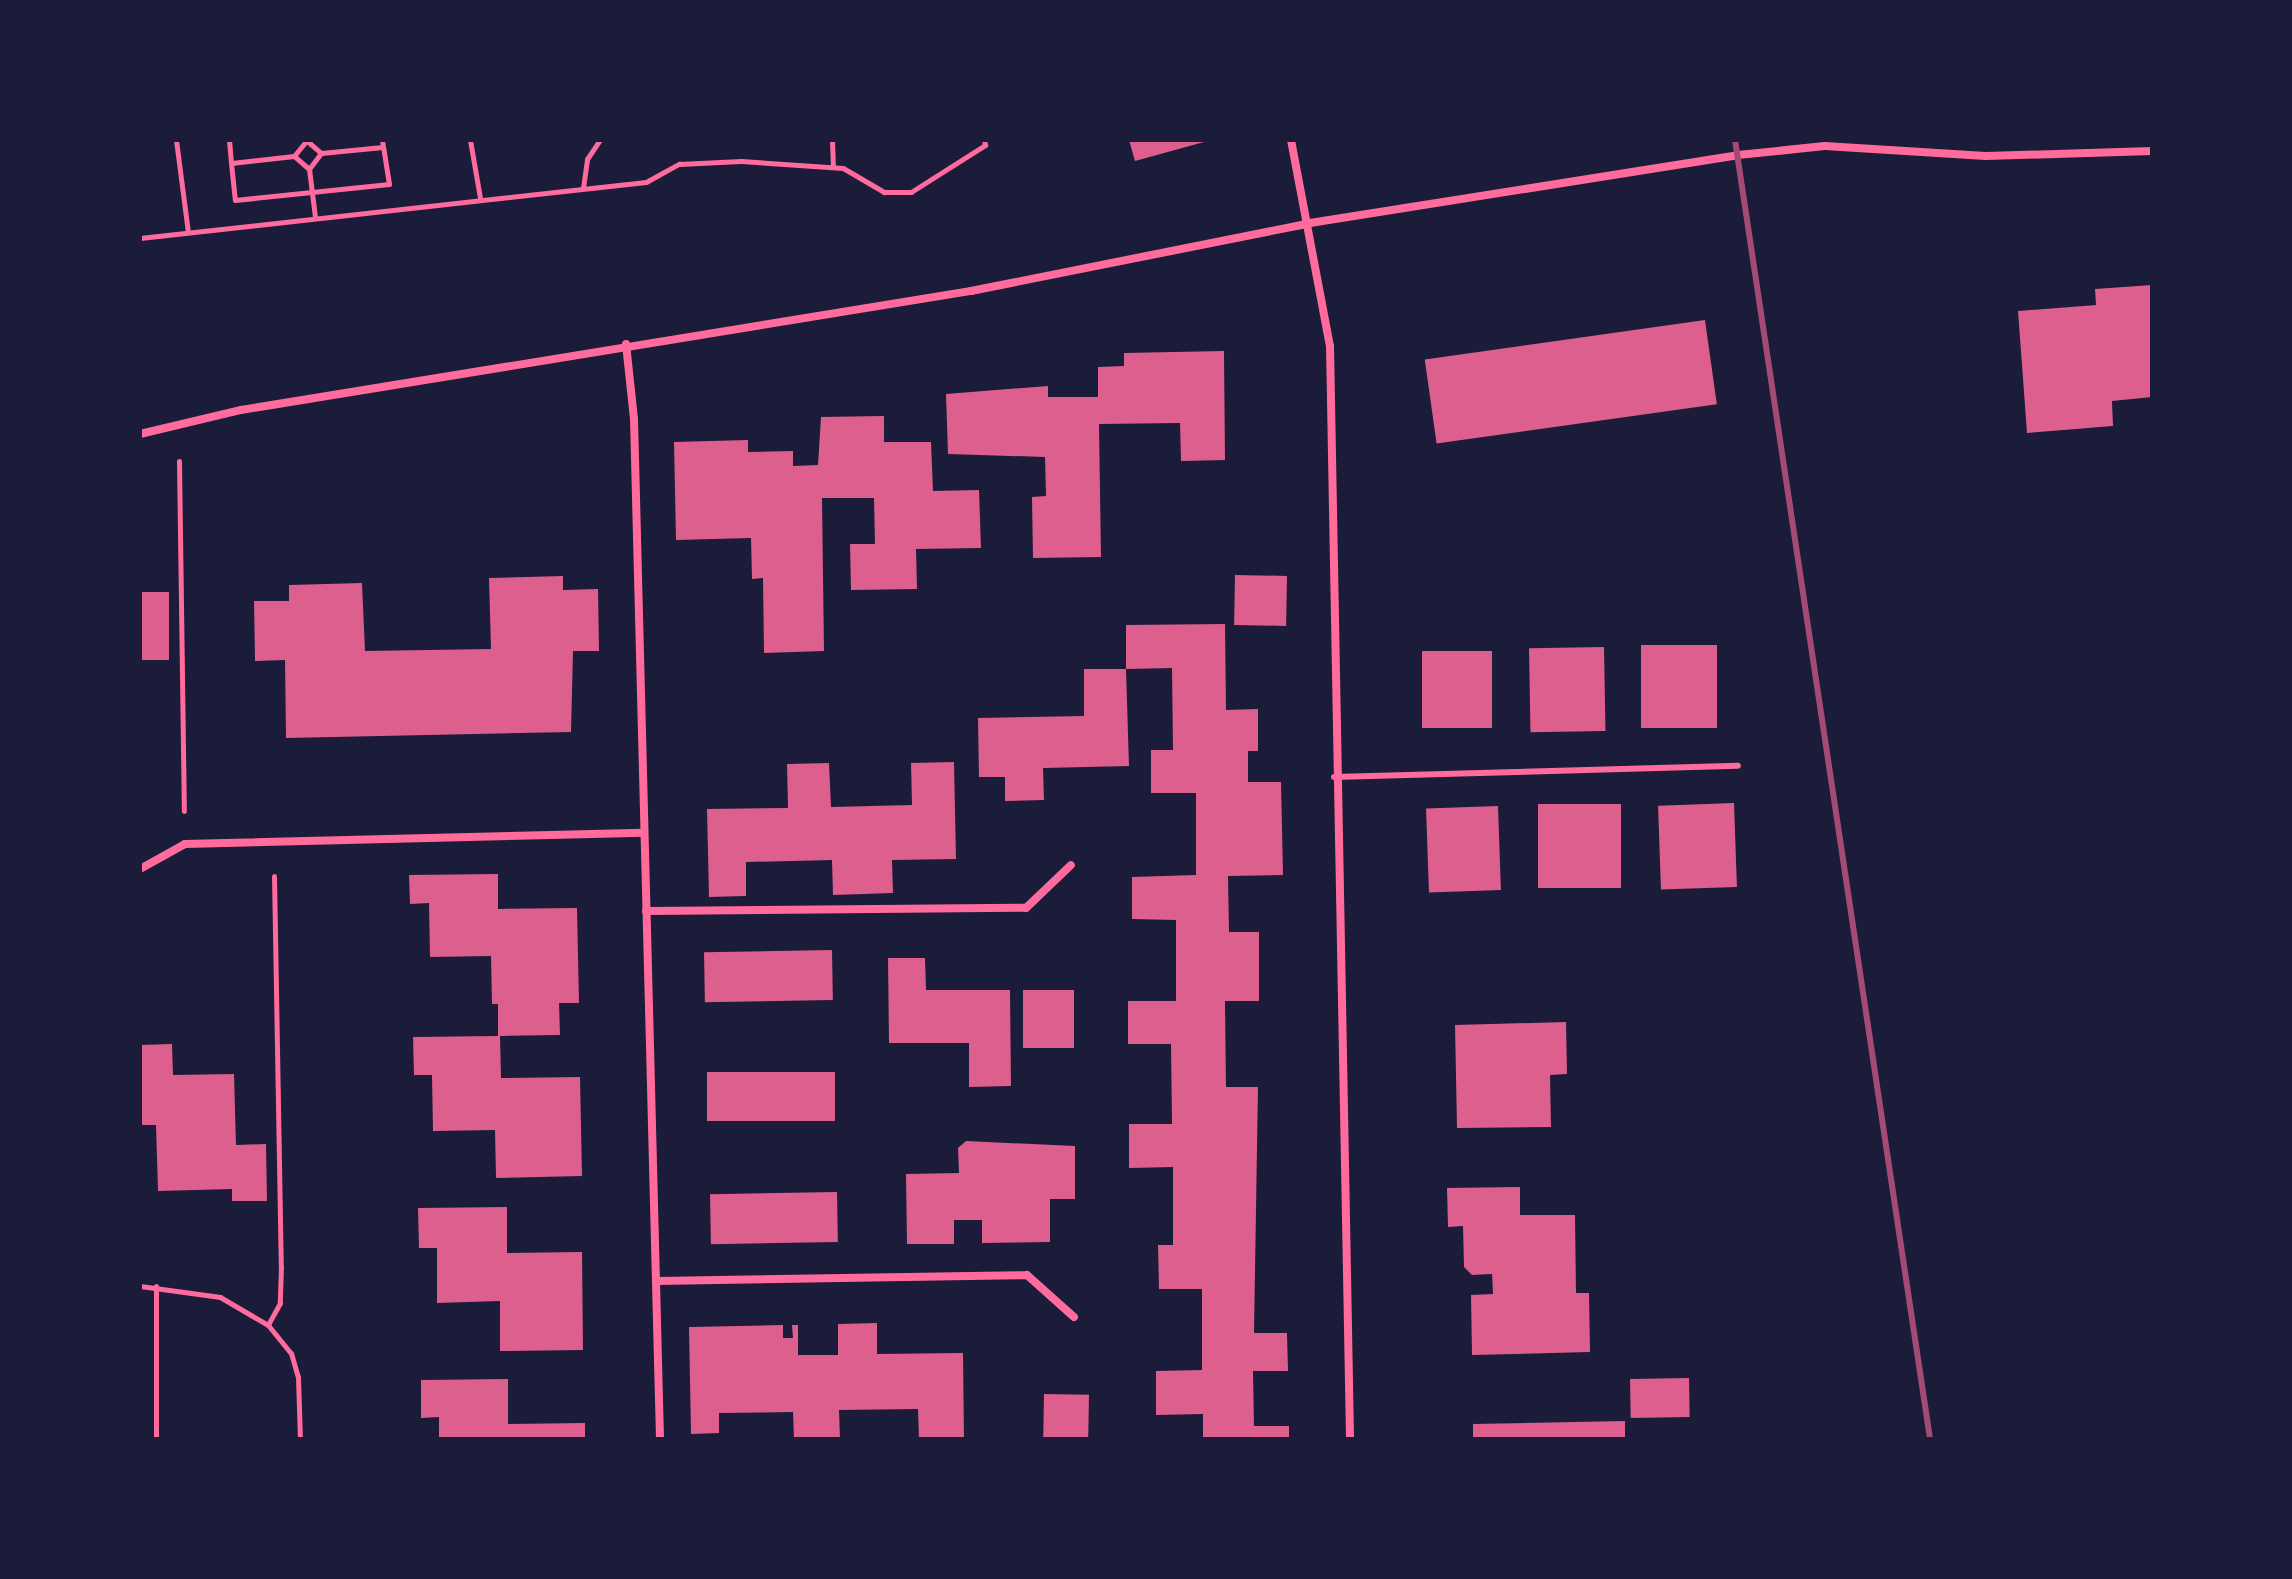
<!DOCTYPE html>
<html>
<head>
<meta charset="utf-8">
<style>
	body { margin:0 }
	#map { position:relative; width:2292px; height:1579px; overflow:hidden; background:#1b1b3a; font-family:"Asap Condensed",sans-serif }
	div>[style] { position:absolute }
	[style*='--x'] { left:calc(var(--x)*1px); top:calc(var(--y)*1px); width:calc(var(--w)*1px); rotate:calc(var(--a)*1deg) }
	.building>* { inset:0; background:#dd5f8e; transform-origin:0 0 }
	.path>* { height:5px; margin:-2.5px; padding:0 2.5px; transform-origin:2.5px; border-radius:2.5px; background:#ff6b9d }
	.service>* { height:6px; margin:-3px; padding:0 3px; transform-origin:3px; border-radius:3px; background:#ff6b9d }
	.minor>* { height:8px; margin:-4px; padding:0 4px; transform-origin:4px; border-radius:4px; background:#ff6b9d }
	.rail>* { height:6px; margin:-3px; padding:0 3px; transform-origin:3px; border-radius:3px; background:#a44b75 }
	span { translate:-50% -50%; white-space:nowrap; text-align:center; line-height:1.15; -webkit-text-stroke:8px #1b1b3a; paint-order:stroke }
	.frame { position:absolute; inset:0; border:142px solid #1b1b3a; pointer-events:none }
</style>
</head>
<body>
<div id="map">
	<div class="building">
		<div style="clip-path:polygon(1129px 140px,1204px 140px,1204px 142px,1135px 161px)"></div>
		<div style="clip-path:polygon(2152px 285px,2152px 397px,2112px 401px,2113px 426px,2027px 433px,2018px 311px,2096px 305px,2095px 289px)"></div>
		<div style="left:1705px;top:320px;width:85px;height:283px;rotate:82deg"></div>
		<div style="clip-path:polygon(1224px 351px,1225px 460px,1181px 461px,1180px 423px,1099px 424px,1101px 557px,1033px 558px,1032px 497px,1046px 496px,1045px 457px,948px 454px,946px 394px,1048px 386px,1048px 397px,1098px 397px,1098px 367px,1124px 366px,1124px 353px)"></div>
		<div style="clip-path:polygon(884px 416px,884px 442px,931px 442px,933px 491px,979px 490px,981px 548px,916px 549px,917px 589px,851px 590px,850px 544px,875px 544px,874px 498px,822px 498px,824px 651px,764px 653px,763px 578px,752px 579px,751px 538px,676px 540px,674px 442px,748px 440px,748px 452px,793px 451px,793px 466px,818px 465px,821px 417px)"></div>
		<div style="left:1235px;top:575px;width:52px;height:50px;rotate:1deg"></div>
		<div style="clip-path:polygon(563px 576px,563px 590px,598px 589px,599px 651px,573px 651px,571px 732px,286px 738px,285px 660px,255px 661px,254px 601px,289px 601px,289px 585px,362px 583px,365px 651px,491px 649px,489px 578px)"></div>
		<div style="left:169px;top:592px;width:68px;height:29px;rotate:90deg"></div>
		<div style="clip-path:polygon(1225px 624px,1226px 710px,1258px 709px,1258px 751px,1248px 751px,1248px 782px,1281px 782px,1283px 875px,1228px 876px,1229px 932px,1259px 932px,1259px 1001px,1225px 1001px,1226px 1087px,1258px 1087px,1254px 1333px,1287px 1333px,1288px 1371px,1253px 1371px,1254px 1426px,1289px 1426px,1289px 1439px,1203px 1439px,1203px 1414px,1156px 1415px,1156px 1371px,1202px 1370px,1202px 1289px,1159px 1289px,1158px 1245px,1173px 1245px,1173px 1167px,1129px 1168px,1129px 1124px,1172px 1124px,1171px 1044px,1128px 1044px,1128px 1001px,1176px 1001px,1176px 920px,1132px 919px,1132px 877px,1196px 875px,1196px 793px,1151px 793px,1151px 750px,1173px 750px,1172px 668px,1126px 669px,1126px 625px)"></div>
		<div style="left:1641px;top:645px;width:76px;height:83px"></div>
		<div style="left:1604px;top:647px;width:84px;height:75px;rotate:89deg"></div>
		<div style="left:1422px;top:651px;width:70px;height:77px"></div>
		<div style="clip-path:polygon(1084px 669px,1126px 669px,1129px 766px,1043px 768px,1044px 800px,1005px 801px,1005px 777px,979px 777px,978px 718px,1084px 716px)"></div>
		<div style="clip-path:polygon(954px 762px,956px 859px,892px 860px,893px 893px,833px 895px,832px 860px,746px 862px,746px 896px,709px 897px,707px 809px,788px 808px,787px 764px,829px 763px,831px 807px,912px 805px,911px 763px)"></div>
		<div style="left:1734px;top:803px;width:84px;height:76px;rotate:88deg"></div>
		<div style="left:1538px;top:804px;width:83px;height:84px"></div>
		<div style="left:1498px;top:806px;width:84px;height:72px;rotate:88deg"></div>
		<div style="clip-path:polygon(498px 874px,498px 909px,577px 908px,579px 1003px,559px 1003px,560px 1035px,500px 1036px,501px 1078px,580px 1077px,582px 1176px,496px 1178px,495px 1130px,433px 1131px,432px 1075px,414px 1075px,413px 1037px,498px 1036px,498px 1004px,492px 1004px,491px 956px,430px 957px,429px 903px,410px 904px,409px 875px)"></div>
		<div style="left:832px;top:950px;width:50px;height:128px;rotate:89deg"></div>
		<div style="clip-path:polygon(888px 958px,925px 958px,926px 990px,1010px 990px,1011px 1086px,969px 1087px,969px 1043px,889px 1043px)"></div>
		<div style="left:1023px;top:990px;width:51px;height:58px"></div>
		<div style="clip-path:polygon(1566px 1022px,1567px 1074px,1550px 1075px,1551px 1127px,1457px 1128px,1455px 1025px)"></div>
		<div style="clip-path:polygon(172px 1044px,173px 1075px,234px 1074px,236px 1145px,266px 1144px,267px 1201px,232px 1201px,232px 1189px,158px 1191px,156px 1125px,140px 1125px,140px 1045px)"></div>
		<div style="left:835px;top:1072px;width:49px;height:128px;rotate:90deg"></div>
		<div style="clip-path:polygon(966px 1141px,1075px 1146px,1075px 1199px,1050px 1199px,1050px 1242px,982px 1243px,982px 1220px,954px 1220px,954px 1244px,907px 1244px,906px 1174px,959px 1173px,958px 1148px)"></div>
		<div style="clip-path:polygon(1520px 1187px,1520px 1215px,1575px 1215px,1576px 1293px,1589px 1293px,1590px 1352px,1472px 1355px,1471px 1295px,1493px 1294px,1492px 1274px,1472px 1275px,1464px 1267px,1463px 1226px,1448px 1227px,1447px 1188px)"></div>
		<div style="left:837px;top:1192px;width:50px;height:127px;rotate:89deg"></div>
		<div style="clip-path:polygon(507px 1207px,507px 1253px,582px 1252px,583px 1350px,500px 1351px,500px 1301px,437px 1303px,437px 1248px,419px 1248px,418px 1208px)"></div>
		<div style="clip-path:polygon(877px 1323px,877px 1354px,963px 1353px,964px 1439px,919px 1439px,918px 1409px,839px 1410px,840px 1439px,794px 1439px,793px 1412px,719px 1413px,719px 1433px,691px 1434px,689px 1327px,783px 1325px,783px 1338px,793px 1338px,792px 1325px,798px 1325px,798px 1355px,838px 1355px,838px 1324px)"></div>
		<div style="left:1689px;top:1378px;width:39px;height:59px;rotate:89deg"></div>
		<div style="clip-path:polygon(508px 1379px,508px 1424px,585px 1423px,585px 1439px,439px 1439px,439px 1417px,421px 1418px,421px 1380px)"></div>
		<div style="left:1044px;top:1394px;width:45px;height:45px;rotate:1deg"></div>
		<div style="clip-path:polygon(1625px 1421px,1625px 1439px,1473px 1439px,1473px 1424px)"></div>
	</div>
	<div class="path">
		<div style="--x:176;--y:140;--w:93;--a:82.6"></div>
		<div style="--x:229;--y:140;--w:23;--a:85"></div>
		<div style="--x:306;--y:140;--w:20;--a:41"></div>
		<div style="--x:321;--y:153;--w:62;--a:-5.5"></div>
		<div style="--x:383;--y:147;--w:7;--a:-98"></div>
		<div style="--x:470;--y:140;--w:59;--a:80.2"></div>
		<div style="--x:832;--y:140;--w:27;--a:88"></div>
		<div style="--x:294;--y:156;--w:19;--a:-51"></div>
		<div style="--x:309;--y:169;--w:20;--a:-139"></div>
		<div style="--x:294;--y:156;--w:63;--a:173.7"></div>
		<div style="--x:231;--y:163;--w:37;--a:84"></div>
		<div style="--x:235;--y:200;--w:155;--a:-5.9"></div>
		<div style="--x:389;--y:184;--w:37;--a:-99"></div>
		<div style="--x:583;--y:188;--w:29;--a:-82"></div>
		<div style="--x:587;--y:159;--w:23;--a:-56"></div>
		<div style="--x:315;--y:217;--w:48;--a:-97.1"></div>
		<div style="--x:309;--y:169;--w:20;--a:-53"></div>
		<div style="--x:140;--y:238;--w:509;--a:-6.32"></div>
		<div style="--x:646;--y:182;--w:38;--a:-29"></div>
		<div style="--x:679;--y:164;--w:62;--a:-2.8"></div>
		<div style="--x:741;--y:161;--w:102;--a:3.9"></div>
		<div style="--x:843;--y:168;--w:48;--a:30.3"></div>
		<div style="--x:884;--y:192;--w:27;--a:0"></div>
		<div style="--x:911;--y:192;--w:88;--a:-32.4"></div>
		<div style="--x:985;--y:145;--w:5;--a:-101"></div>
		<div style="--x:179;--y:461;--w:350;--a:89.2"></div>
		<div style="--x:274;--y:876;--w:391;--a:89"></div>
		<div style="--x:281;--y:1267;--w:36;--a:92"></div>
		<div style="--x:280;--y:1303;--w:25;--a:119"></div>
		<div style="--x:268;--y:1325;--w:36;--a:51"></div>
		<div style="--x:291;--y:1353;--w:25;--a:74"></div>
		<div style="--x:298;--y:1377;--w:62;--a:88.2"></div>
		<div style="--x:140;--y:1286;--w:81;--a:7.8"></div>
		<div style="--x:220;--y:1297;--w:56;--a:30.3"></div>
		<div style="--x:156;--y:1286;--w:153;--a:90"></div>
	</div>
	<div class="service">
		<div style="--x:1334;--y:777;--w:404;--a:-1.6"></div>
	</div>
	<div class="minor">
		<div style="--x:1291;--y:140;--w:210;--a:79.3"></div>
		<div style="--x:1330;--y:346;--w:1093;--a:88.95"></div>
		<div style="--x:626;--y:344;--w:75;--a:83.9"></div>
		<div style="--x:634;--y:419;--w:1020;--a:88.54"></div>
		<div style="--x:140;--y:434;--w:104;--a:-13.4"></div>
		<div style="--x:241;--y:410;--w:740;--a:-9.26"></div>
		<div style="--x:971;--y:291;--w:346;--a:-11.3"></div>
		<div style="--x:1310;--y:223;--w:433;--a:-9"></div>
		<div style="--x:1738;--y:155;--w:87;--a:-5.9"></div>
		<div style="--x:1825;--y:146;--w:161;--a:3.6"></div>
		<div style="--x:1986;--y:156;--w:166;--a:-1.7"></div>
		<div style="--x:140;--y:869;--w:51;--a:-29.1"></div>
		<div style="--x:185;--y:844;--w:459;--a:-1.4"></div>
		<div style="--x:646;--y:911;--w:380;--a:-0.5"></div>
		<div style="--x:1026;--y:908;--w:62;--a:-43.7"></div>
		<div style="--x:656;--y:1281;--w:371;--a:-0.9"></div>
		<div style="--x:1027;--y:1275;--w:63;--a:41.8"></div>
	</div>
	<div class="rail">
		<div style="--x:1735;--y:140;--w:1314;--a:81.46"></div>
	</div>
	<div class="frame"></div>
</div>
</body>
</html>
